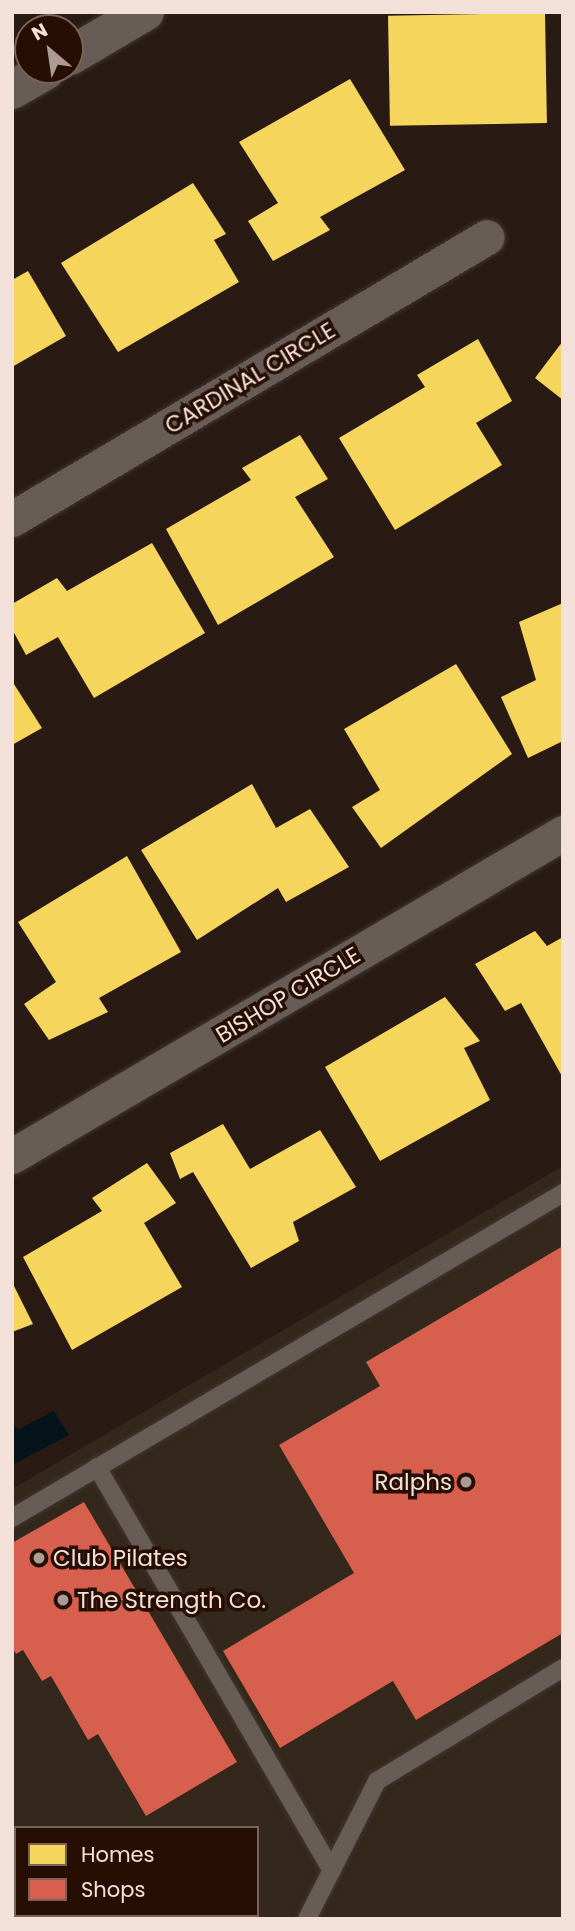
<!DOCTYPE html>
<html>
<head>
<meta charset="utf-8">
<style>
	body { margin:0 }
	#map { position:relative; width:575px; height:1931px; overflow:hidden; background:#291b14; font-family:Poppins,sans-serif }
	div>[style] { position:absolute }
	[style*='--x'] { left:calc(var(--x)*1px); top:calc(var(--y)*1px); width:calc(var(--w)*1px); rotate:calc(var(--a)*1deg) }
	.commercial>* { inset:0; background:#34271b }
	.water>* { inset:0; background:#04141a }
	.homes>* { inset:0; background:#f6d55c; transform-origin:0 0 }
	.shops>* { inset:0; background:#d6604d }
	.roads { filter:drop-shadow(0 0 2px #423632) drop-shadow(0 0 2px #423632) }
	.service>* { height:18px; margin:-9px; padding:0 9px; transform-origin:9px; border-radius:9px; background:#685c57 }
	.minor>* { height:35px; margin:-17.5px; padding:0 17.5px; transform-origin:17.5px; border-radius:17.5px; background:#685c57 }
	.tertiary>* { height:38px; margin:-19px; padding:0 19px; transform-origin:19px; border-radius:19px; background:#685c57 }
	.dots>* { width:19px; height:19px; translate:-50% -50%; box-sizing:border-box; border:4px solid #270e03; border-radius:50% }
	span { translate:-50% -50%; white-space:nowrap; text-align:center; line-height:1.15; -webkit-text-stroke:7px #270e03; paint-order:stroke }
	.street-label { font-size:23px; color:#f3e0d8 }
	.poi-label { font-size:23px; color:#f3e0d8 }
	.right { translate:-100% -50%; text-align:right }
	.left { translate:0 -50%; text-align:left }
	.frame { position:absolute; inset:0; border:14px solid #f3e0d8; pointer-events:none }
	.legend { position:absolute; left:14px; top:1826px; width:245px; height:91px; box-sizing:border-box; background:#270e03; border:2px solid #796258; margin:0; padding:9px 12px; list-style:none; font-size:21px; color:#f3e0d8 }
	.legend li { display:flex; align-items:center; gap:14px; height:35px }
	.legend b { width:35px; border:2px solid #796258 }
	.north { position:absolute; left:14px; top:14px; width:70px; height:70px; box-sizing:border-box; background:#270e03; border:2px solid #796258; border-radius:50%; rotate:331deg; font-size:19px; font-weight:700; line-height:28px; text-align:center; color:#f3e0d8 }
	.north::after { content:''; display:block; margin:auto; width:24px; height:32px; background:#ac9b93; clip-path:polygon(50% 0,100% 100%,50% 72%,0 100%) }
</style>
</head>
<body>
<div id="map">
	<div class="commercial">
		<div style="clip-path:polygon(563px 1166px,563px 1919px,60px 1919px,257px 1915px,257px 1828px,16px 1828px,16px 1863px,12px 1858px,12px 1489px)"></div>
	</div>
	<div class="water">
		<div style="clip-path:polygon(54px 1411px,69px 1435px,12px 1465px,12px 1425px,19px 1429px)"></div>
	</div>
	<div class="homes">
		<div style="left:545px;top:13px;width:110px;height:157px;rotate:89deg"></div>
		<div style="clip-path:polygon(350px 79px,405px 170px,320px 217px,330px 230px,273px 261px,248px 221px,278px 203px,239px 142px)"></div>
		<div style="clip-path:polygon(193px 183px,226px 234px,214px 240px,239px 282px,118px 352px,61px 263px)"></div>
		<div style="clip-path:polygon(28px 271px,66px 336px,12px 367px,12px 280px)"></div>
		<div style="clip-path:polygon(478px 339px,512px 401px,476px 423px,502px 465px,395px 530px,339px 438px,425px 387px,417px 375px)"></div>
		<div style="clip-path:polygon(563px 341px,563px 400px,535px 378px)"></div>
		<div style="clip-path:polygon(300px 435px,328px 479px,295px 497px,334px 557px,218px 625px,166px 529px,251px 480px,242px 468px)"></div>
		<div style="clip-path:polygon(152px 543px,205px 633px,94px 698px,58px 637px,26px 655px,12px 629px,12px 604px,57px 578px,67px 591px)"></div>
		<div style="clip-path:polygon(563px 603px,563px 741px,528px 758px,501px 697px,536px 680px,519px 622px)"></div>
		<div style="clip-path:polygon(456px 664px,512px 754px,381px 848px,352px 807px,380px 790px,344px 729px)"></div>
		<div style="clip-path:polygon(12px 681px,42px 728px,12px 745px)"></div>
		<div style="clip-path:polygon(252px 784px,276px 828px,310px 809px,349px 867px,286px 902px,278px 888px,197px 940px,141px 850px)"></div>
		<div style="clip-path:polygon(127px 856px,181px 952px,99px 998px,108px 1012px,49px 1040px,24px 1004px,56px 982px,18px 922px)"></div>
		<div style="clip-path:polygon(535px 931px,547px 946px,563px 937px,563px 1078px,521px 1003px,505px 1011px,475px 964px)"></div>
		<div style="clip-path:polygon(445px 997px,480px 1041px,464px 1048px,490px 1100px,380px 1161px,325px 1067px)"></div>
		<div style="clip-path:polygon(223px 1124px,250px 1169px,320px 1130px,356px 1187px,293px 1222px,299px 1241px,251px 1268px,193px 1172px,180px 1179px,170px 1153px)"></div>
		<div style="clip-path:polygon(147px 1163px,176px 1203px,144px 1223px,182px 1287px,72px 1350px,23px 1257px,102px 1211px,92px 1198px)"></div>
		<div style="clip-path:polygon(12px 1282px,33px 1324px,12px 1332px)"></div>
	</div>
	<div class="shops">
		<div style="clip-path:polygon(563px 1246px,563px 1633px,416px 1720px,393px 1681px,280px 1748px,223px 1651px,354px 1573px,279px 1445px,380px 1386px,366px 1362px)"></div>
		<div style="clip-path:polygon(84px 1502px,237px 1762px,146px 1816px,98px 1734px,88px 1740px,51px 1676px,42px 1681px,23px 1650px,16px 1654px,12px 1647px,12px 1543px)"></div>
	</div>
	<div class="roads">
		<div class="service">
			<div style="--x:97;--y:1467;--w:467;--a:59.8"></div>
			<div style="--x:12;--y:1518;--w:640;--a:-30.53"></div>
			<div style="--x:307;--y:1919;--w:155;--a:-63.1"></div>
			<div style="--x:377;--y:1781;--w:218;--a:-31.3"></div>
		</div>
		<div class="minor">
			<div style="--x:12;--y:519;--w:552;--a:-30.7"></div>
			<div style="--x:12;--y:1156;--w:639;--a:-30.38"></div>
		</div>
		<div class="tertiary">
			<div style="--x:70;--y:56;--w:87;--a:-30.4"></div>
			<div style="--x:12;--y:90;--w:39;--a:-30"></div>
		</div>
	</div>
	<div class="dots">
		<div style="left:466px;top:1482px;background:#ac9b93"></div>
		<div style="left:39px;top:1558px;background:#ac9b93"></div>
		<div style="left:63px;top:1600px;background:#ac9b93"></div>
	</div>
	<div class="street-label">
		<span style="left:250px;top:378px;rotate:-31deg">CARDINAL CIRCLE</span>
		<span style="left:288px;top:995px;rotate:-31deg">BISHOP CIRCLE</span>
	</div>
	<div class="poi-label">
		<span class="right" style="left:452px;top:1482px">Ralphs</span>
		<span class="left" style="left:53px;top:1558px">Club Pilates</span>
		<span class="left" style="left:77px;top:1600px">The Strength Co.</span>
	</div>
	<div class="frame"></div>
	<ul class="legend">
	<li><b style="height:19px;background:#f6d55c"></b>Homes</li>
	<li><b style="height:19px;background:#d6604d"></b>Shops</li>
	</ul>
	<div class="north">N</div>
</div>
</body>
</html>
